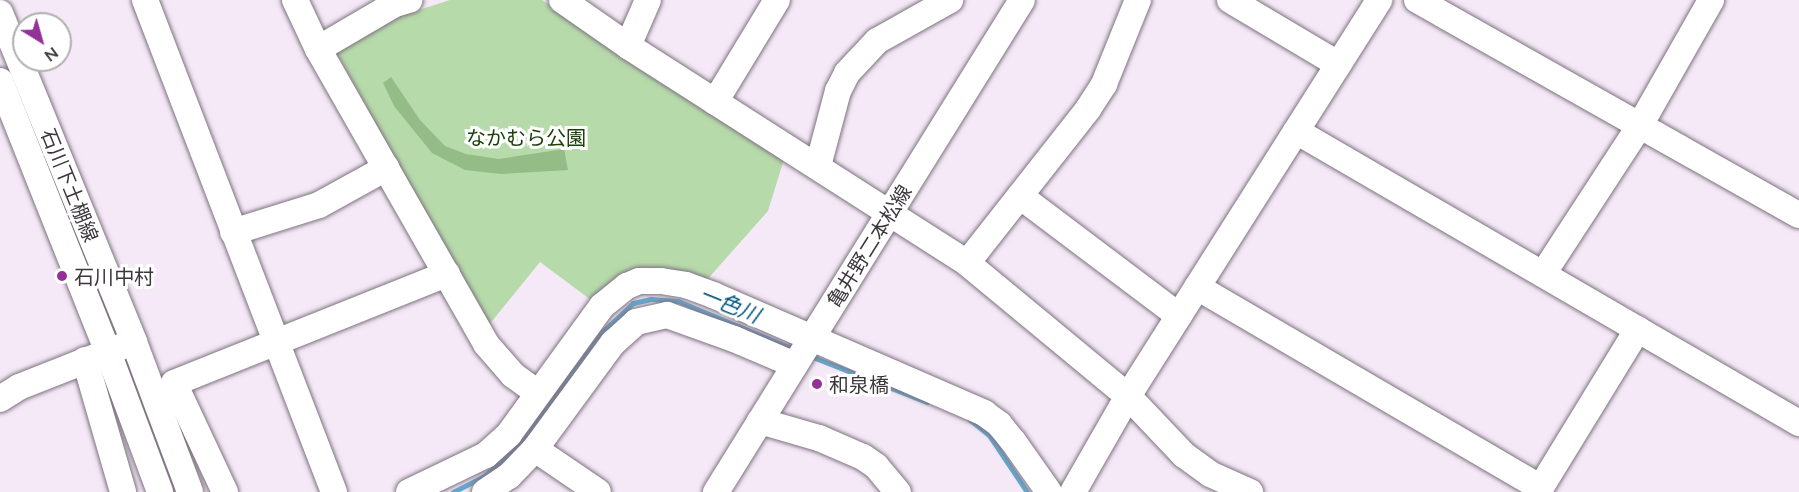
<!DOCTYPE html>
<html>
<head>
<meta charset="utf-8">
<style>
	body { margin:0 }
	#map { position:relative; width:1799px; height:492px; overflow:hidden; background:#f5e9f7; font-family:Lato,"Noto Sans JP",sans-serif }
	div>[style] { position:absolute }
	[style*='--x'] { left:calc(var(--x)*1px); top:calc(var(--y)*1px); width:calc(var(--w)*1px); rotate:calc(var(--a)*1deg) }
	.green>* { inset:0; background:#b7daab }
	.forest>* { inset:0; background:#94bc86 }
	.stream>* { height:5px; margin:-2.5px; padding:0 2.5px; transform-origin:2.5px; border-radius:2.5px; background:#68a6cd }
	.roads { filter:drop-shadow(0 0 2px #7d727f) drop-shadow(0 0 2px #7d727f) }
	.minor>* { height:26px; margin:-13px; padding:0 13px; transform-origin:13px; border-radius:13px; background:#fff }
	.dots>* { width:16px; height:16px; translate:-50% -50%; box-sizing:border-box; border:3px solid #fff; border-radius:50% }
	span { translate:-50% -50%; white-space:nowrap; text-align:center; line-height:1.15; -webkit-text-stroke:6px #fff; paint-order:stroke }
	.park-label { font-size:20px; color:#1b4109 }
	.street-label { font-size:20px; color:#3c373c }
	.poi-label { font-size:20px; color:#3c373c }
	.left { translate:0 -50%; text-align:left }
	.water-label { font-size:21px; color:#04567c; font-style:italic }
	.north { position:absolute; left:12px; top:12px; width:60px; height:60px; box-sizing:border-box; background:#fff; border:2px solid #b1afb1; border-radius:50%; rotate:143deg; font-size:16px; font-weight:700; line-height:24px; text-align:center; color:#3c373c }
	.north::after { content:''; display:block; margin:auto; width:21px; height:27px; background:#943198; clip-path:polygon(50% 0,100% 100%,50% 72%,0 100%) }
</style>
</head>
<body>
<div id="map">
	<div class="green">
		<div style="clip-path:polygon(450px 0,542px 0,785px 156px,768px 211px,705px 282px,649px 272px,595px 303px,540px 262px,488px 326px,335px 50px,400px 16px)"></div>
	</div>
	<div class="forest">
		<div style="clip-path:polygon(391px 77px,420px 120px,445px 146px,466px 154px,499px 159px,564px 149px,568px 170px,501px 174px,465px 170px,432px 153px,394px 106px,383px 83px)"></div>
	</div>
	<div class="stream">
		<div style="--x:810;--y:356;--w:126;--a:21.5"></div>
		<div style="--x:969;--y:419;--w:26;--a:39"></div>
		<div style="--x:989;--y:435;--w:69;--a:56.3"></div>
		<div style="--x:453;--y:492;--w:34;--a:-27"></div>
		<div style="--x:483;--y:477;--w:51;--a:-41.8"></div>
		<div style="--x:521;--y:443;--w:139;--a:-53.8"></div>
		<div style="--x:603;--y:331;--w:41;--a:-43"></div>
		<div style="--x:633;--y:303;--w:18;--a:-13"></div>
		<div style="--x:651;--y:299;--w:27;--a:4"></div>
		<div style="--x:678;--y:301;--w:128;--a:22.6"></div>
	</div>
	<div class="roads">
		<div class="minor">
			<div style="--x:145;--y:0;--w:527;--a:68.99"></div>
			<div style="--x:295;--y:0;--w:54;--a:64.9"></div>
			<div style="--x:318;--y:49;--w:339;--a:60.3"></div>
			<div style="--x:486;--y:344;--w:41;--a:48.9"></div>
			<div style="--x:513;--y:375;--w:31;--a:36"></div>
			<div style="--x:562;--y:0;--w:80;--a:34.9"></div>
			<div style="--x:628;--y:46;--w:403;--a:32.6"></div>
			<div style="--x:967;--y:263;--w:209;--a:39.6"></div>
			<div style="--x:1128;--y:396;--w:81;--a:46.5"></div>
			<div style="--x:1184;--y:455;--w:32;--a:36"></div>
			<div style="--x:1210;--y:474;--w:44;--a:24.2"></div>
			<div style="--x:1230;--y:0;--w:126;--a:30.7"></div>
			<div style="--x:1417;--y:0;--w:438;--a:29.4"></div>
			<div style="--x:0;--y:13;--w:355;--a:67.8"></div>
			<div style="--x:134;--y:342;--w:160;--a:69.5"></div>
			<div style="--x:628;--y:46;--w:50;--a:-66.5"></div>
			<div style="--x:318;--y:49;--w:89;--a:-30.3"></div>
			<div style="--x:395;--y:4;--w:15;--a:-16"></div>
			<div style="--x:0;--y:81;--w:292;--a:68.3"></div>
			<div style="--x:108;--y:352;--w:149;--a:69.6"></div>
			<div style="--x:715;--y:102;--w:119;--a:-58.7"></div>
			<div style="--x:1296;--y:131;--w:582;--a:30.14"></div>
			<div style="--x:818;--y:166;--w:78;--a:-75.1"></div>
			<div style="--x:838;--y:91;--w:20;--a:-63"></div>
			<div style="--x:847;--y:73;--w:44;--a:-46.8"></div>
			<div style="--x:877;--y:41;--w:84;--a:-29.3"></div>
			<div style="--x:1020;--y:196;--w:199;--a:37"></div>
			<div style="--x:233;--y:232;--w:90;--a:-17.4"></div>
			<div style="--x:319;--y:205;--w:77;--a:-28.9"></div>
			<div style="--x:967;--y:263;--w:196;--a:-51.8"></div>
			<div style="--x:1088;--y:109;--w:30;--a:-57"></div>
			<div style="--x:1104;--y:84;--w:91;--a:-68"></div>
			<div style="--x:1543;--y:274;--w:176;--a:-56.9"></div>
			<div style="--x:1639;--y:127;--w:146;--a:-60.4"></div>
			<div style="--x:1197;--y:287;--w:398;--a:30.3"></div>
			<div style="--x:85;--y:360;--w:137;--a:73.9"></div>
			<div style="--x:0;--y:399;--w:22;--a:-32"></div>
			<div style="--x:19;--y:387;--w:112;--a:-21.5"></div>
			<div style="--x:760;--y:421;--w:61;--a:16.1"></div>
			<div style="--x:819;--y:438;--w:48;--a:23.4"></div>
			<div style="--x:863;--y:457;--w:16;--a:35"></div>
			<div style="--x:876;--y:466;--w:34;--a:50"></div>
			<div style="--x:535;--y:449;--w:76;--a:34.3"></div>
			<div style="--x:225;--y:492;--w:120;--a:-115.1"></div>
			<div style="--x:174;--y:383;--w:294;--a:-21.8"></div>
			<div style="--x:409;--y:492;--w:85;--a:-25.7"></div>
			<div style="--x:486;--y:455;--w:31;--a:-42"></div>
			<div style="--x:509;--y:434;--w:158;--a:-54"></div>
			<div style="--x:602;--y:306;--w:32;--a:-39"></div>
			<div style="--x:627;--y:286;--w:13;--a:-23"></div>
			<div style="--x:639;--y:281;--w:22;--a:0"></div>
			<div style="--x:661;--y:281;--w:25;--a:9"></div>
			<div style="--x:686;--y:285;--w:29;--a:20"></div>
			<div style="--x:713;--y:295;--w:296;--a:23.5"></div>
			<div style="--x:984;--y:413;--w:19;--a:36"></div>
			<div style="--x:999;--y:424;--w:22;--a:51"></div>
			<div style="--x:1013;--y:441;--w:62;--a:54.8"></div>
			<div style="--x:485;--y:492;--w:29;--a:-34"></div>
			<div style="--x:509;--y:476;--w:37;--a:-46"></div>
			<div style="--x:535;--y:449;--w:132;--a:-53.7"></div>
			<div style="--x:613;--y:343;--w:31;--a:-42"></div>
			<div style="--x:636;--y:322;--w:32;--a:-13"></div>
			<div style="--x:667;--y:315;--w:71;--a:19.7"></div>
			<div style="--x:734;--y:339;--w:66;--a:23.1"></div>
			<div style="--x:716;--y:492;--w:579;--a:-58.12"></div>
			<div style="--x:1073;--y:492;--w:111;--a:-60.2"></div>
			<div style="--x:1128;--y:396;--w:469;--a:-57.6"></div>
			<div style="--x:1538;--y:492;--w:191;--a:-58.5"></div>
		</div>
	</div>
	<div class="dots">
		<div style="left:62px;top:276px;background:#943198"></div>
		<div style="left:817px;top:384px;background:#943198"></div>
	</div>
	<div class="park-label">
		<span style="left:526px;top:137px">なかむら公園</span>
	</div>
	<div class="street-label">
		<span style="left:70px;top:185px;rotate:68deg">石川下土棚線</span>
		<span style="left:869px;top:246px;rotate:-58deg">亀井野二本松線</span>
	</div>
	<div class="poi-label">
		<span class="left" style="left:74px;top:276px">石川中村</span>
		<span class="left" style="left:829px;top:384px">和泉橋</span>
	</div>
	<div class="water-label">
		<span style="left:730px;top:304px;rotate:22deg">一色川</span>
	</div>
	<div class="north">N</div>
</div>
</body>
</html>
